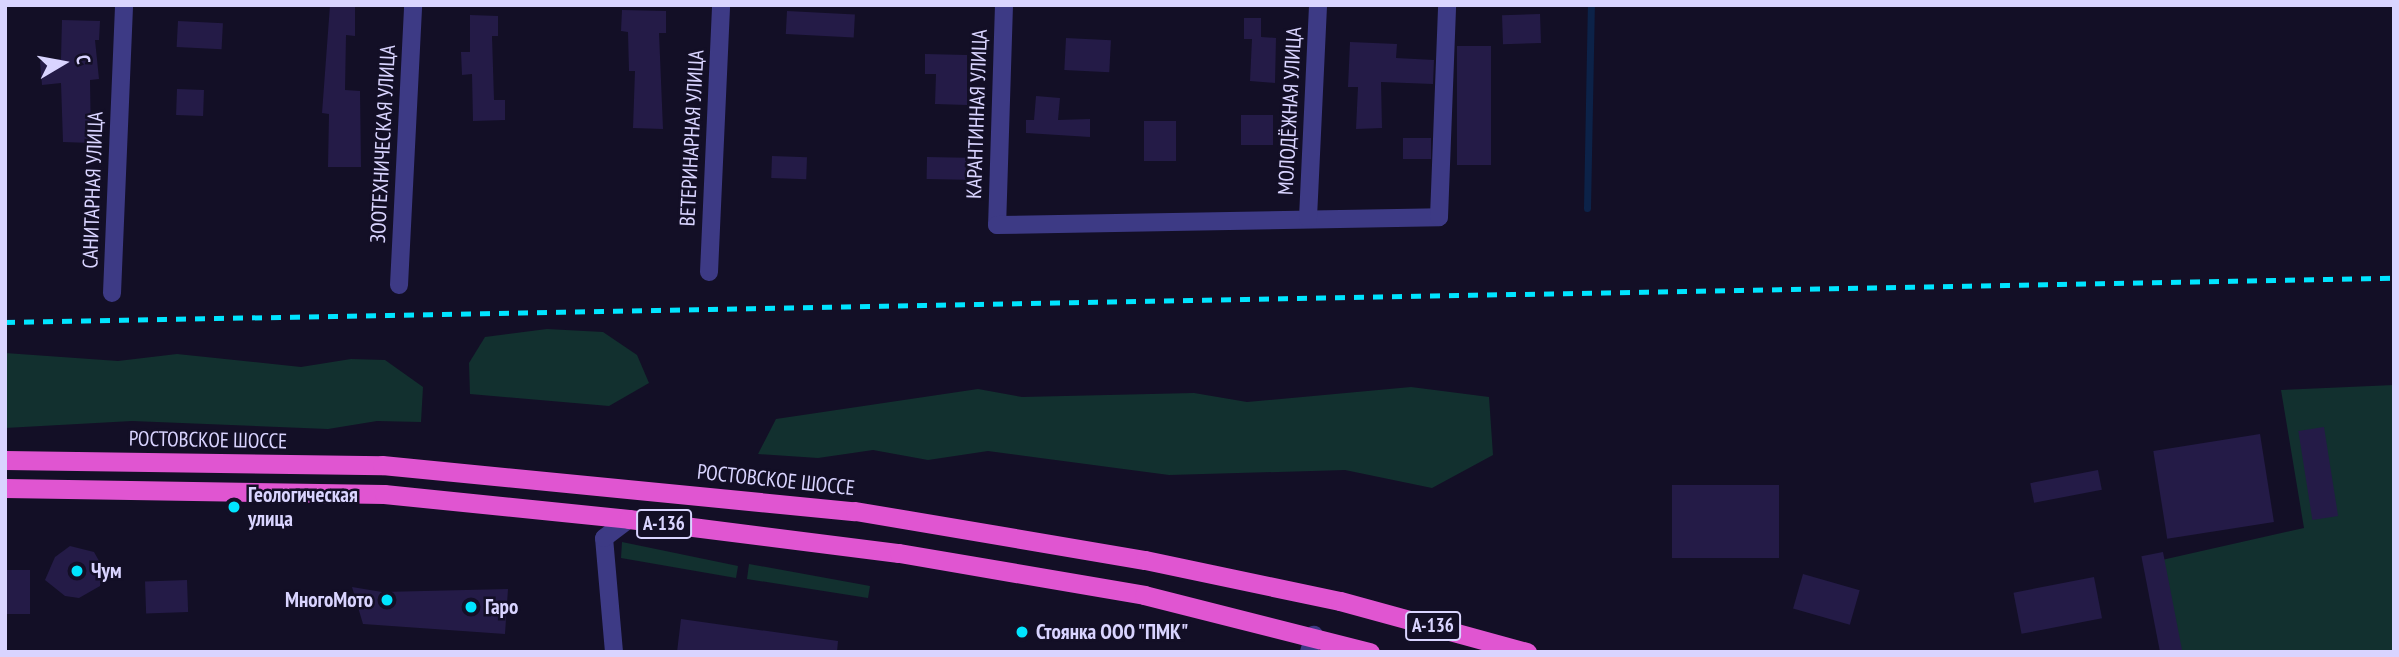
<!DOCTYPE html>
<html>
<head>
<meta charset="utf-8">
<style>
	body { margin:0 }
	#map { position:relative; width:2399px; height:657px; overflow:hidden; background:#130f26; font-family:"PT Sans Narrow",sans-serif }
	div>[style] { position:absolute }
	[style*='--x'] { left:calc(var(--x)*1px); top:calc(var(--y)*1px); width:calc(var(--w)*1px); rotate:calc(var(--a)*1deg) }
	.green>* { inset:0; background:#12302f }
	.stream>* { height:7px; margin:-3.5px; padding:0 3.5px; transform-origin:3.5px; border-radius:3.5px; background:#0c2248 }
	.building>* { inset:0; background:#241b47; transform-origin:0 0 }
	.minor>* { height:18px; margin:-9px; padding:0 9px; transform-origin:9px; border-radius:9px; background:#3d3a85 }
	.trunk>* { height:19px; margin:-9.5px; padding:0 9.5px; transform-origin:9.5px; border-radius:9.5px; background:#e055d1 }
	.rail>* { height:5px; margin-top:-2.5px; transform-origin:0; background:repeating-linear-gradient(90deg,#00e5ff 0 10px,transparent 0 19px) }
	.dots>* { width:19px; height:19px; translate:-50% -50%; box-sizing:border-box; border:4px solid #130f26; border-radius:50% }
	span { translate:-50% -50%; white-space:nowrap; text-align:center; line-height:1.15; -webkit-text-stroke:5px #130f26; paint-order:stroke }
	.shield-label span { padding:2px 5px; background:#130f26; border:2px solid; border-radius:5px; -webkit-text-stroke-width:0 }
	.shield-label { font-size:19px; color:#d9d4ff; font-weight:700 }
	.street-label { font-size:21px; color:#d9d4ff }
	.poi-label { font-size:21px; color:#d9d4ff; font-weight:700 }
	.left { translate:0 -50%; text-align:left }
	.right { translate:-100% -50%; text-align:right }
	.frame { position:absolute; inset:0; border:7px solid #d9d4ff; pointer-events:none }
	.north { position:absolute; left:28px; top:28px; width:70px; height:70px; -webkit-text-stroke:5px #130f26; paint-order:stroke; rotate:80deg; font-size:19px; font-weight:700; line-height:28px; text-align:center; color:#d9d4ff }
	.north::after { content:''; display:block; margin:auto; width:24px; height:32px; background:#d9d4ff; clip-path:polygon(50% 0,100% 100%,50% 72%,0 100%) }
</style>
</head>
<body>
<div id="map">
	<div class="green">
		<div style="clip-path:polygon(547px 329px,603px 332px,637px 355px,649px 383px,609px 406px,470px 394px,469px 363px,485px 337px)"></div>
		<div style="clip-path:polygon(5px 353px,118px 361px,177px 354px,301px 367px,351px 359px,385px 360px,423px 387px,421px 422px,377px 421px,328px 429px,132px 421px,5px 428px)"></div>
		<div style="clip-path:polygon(2394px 385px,2394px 652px,2171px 652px,2153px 562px,2304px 528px,2281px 390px)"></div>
		<div style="clip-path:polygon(1411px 387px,1489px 397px,1493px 455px,1432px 488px,1345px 470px,1169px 475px,988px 451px,928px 460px,873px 450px,818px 458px,758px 454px,776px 419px,978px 389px,1022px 397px,1194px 393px,1247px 402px)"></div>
		<div style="clip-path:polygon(622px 542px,738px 566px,736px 578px,621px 558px)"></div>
		<div style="clip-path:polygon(749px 564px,870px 586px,868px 598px,747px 579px)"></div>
	</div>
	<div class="stream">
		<div style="--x:1587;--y:208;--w:203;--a:-88.9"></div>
	</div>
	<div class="building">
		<div style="clip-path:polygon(330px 5px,355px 5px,355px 36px,346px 35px,345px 90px,360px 91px,361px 167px,328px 167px,329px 114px,322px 113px)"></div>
		<div style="clip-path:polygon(622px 10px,666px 11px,666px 33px,659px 33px,663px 129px,633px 128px,635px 71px,629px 71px,628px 32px,621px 31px)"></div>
		<div style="left:787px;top:11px;width:68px;height:23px;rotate:3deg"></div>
		<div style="left:1540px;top:14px;width:29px;height:38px;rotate:88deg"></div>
		<div style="clip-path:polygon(470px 15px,498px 16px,498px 36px,492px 36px,494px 100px,505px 100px,505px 120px,473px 121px,472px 74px,462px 75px,461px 52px,470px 52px)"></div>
		<div style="clip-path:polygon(1244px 18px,1261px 18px,1261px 37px,1276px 38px,1275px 83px,1250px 81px,1252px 39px,1244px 39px)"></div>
		<div style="clip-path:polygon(62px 20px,100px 21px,99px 40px,95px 40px,99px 79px,90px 80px,91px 143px,63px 142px,61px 83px,42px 85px,40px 61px,61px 59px)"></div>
		<div style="left:178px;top:21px;width:45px;height:26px;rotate:3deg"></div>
		<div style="left:1066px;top:38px;width:45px;height:32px;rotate:3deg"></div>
		<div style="clip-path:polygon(1350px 42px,1397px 44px,1396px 58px,1434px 60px,1433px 84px,1381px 82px,1382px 128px,1356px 129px,1358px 87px,1348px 87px)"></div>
		<div style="left:1491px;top:46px;width:119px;height:34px;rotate:90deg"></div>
		<div style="clip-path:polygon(925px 54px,967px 55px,967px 105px,935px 104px,936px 74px,925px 74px)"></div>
		<div style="left:177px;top:89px;width:27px;height:26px;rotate:2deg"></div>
		<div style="clip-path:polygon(1036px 96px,1060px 98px,1058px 120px,1090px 119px,1090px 137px,1026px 133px,1026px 120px,1034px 120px)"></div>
		<div style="left:1241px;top:115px;width:32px;height:30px"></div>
		<div style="left:1144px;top:121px;width:32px;height:40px"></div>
		<div style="left:1403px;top:138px;width:28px;height:21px"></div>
		<div style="left:772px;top:156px;width:35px;height:22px;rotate:2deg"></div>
		<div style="left:927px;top:157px;width:39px;height:22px;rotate:1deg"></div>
		<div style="left:2324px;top:427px;width:90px;height:26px;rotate:81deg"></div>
		<div style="left:2260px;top:434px;width:89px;height:108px;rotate:81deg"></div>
		<div style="left:2098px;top:470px;width:20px;height:69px;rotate:79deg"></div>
		<div style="left:1672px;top:485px;width:107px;height:73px"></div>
		<div style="clip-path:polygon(70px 546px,94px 552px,103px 568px,100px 586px,79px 598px,65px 596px,45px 580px,55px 557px)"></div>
		<div style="left:2163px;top:552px;width:102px;height:22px;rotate:79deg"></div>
		<div style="left:5px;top:570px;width:25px;height:44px"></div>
		<div style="left:1803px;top:574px;width:59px;height:36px;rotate:16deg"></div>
		<div style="left:2094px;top:577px;width:42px;height:82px;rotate:79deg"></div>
		<div style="left:187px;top:580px;width:32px;height:42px;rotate:88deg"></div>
		<div style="clip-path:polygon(352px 587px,382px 592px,508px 589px,505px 634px,363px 624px)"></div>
		<div style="clip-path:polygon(681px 619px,838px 641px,837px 652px,677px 652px)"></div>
	</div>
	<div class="minor">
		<div style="--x:1004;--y:5;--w:220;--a:91.8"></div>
		<div style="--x:997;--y:225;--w:442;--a:-1"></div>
		<div style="--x:1439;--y:217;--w:212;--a:-87.8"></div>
		<div style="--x:1308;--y:218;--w:213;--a:-87.3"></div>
		<div style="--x:709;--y:272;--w:267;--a:-87.4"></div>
		<div style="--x:399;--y:285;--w:280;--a:-87.1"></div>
		<div style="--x:112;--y:293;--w:288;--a:-87.6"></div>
		<div style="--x:614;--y:652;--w:114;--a:-95"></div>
		<div style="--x:604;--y:538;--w:31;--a:-37"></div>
		<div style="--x:1309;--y:652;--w:18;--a:-74"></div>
	</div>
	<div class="trunk">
		<div style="--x:5;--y:460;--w:377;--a:0.8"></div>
		<div style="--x:382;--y:465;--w:475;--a:5.6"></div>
		<div style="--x:855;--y:511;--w:294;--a:9.6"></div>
		<div style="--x:1145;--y:560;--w:199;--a:11.9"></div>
		<div style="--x:1340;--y:601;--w:194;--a:15.3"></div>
		<div style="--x:5;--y:488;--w:379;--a:0.9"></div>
		<div style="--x:384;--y:494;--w:246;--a:5.8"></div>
		<div style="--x:629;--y:519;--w:272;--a:7.2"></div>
		<div style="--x:899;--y:553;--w:249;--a:9.7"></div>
		<div style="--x:1144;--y:595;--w:233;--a:14.2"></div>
	</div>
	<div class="rail">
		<div style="--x:5;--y:322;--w:2389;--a:-1.06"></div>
	</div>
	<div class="dots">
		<div style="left:234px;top:507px;background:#00e5ff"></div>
		<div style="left:77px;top:571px;background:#00e5ff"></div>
		<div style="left:387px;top:600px;background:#00e5ff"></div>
		<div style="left:471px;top:607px;background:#00e5ff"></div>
		<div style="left:1022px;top:632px;background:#00e5ff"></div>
	</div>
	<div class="shield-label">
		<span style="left:664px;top:524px">А-136</span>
		<span style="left:1433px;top:626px">А-136</span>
	</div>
	<div class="street-label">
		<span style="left:1290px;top:111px;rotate:-87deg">МОЛОДЁЖНАЯ УЛИЦА</span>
		<span style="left:977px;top:114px;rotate:-88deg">КАРАНТИННАЯ УЛИЦА</span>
		<span style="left:692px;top:138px;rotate:-87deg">ВЕТЕРИНАРНАЯ УЛИЦА</span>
		<span style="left:383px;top:144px;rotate:-87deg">ЗООТЕХНИЧЕСКАЯ УЛИЦА</span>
		<span style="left:93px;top:190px;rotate:-88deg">САНИТАРНАЯ УЛИЦА</span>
		<span style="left:208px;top:440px;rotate:1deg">РОСТОВСКОЕ ШОССЕ</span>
		<span style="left:776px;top:480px;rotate:6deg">РОСТОВСКОЕ ШОССЕ</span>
	</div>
	<div class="poi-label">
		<span class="left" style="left:248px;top:507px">Геологическая<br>улица</span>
		<span class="left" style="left:91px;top:571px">Чум</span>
		<span class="right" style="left:373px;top:600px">МногоМото</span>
		<span class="left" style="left:485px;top:607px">Гаро</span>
		<span class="left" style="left:1036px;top:632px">Стоянка ООО "ПМК"</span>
	</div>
	<div class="frame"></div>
	<div class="north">С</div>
</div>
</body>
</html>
